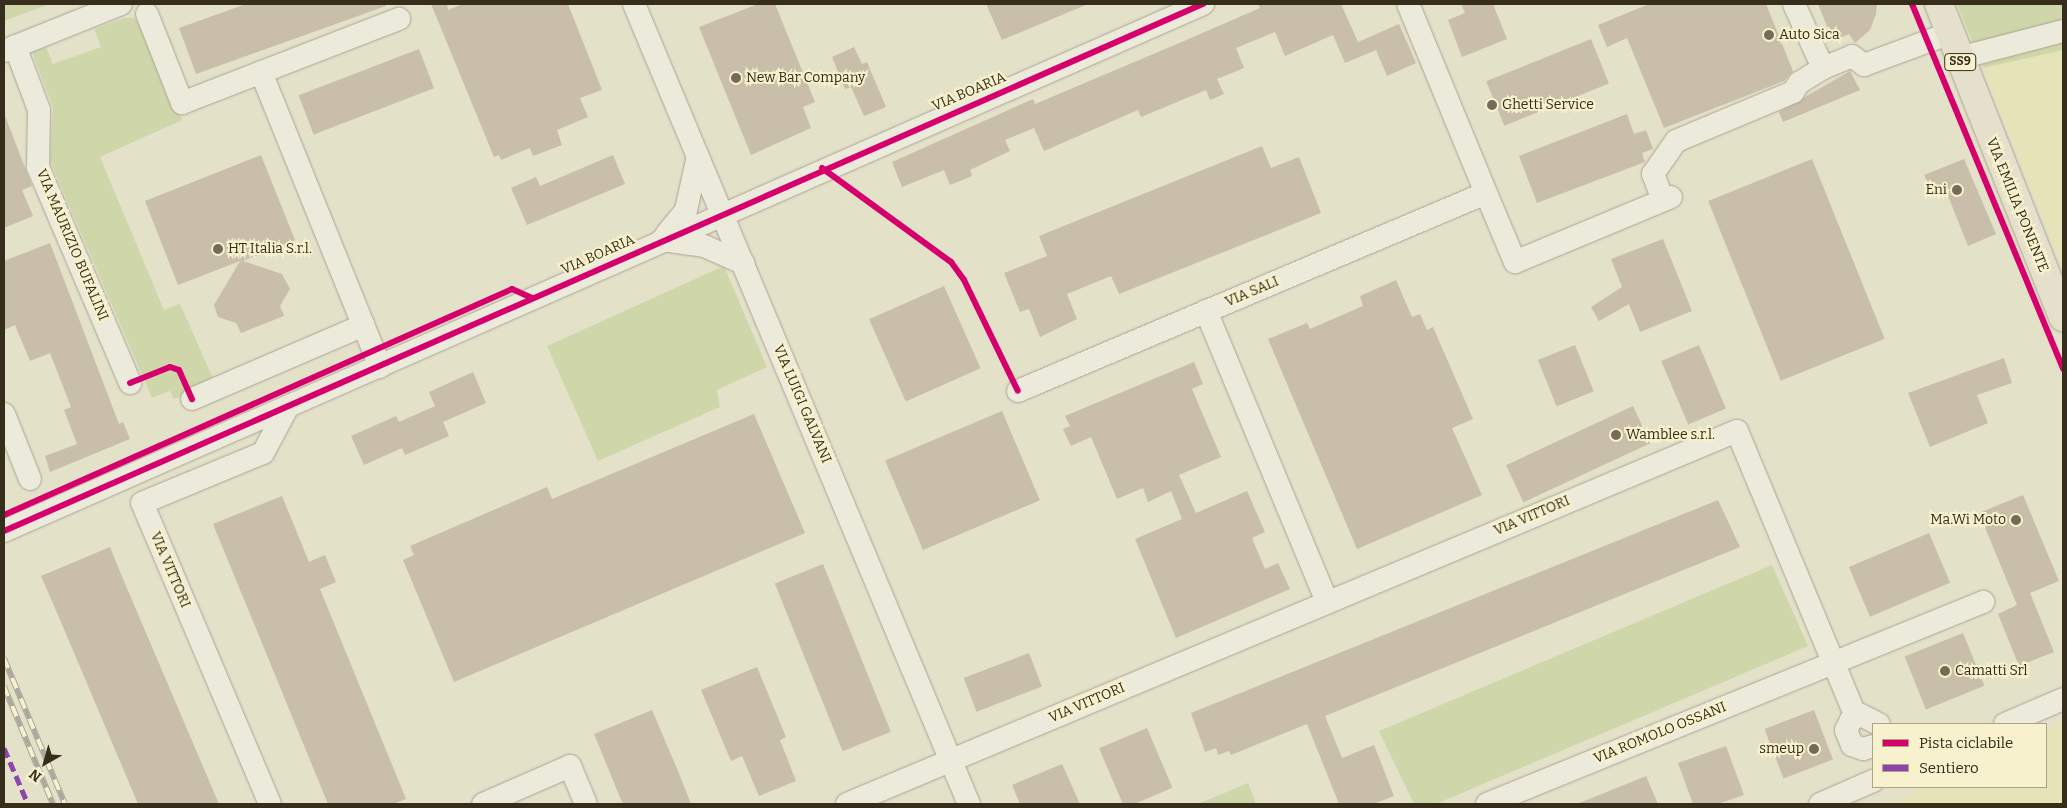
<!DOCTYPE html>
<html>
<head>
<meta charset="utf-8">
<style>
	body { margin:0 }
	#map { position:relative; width:2067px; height:808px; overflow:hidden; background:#e4e1c9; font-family:Bitter,serif }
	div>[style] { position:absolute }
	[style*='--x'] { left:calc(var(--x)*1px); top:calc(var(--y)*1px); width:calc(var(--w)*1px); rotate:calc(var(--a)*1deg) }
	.farmland>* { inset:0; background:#e5e4b8 }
	.green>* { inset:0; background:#cfd7aa }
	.building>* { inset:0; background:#c8bea9; transform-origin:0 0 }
	.roads { filter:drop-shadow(0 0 1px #a9a493) drop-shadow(0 0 1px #a9a493) }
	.minor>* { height:22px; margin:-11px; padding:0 11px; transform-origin:11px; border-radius:11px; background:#eceadb }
	.major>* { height:28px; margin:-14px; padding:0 14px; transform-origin:14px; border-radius:14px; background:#e4e0cc }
	.rail>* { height:5.5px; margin-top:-2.75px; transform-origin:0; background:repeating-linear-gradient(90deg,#f7f1cd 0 11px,#aba89c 0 22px); box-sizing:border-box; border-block:1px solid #aba89c }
	.quiet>* { height:5px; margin-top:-2.5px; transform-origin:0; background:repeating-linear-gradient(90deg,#8e44ad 0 10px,transparent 0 15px) }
	.cycleway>* { height:6px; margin:-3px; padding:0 3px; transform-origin:3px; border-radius:3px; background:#d6006c }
	.dots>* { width:14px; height:14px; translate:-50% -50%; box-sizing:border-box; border:2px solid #f7f1cd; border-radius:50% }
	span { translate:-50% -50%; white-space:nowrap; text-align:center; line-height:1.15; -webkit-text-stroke:4px #f7f1cd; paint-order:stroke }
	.shield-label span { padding:1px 4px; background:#f7f1cd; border:1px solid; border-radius:4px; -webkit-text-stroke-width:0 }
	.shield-label { font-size:12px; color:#372d1b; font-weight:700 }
	.poi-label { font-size:14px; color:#372d1b }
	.left { translate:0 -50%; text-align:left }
	.right { translate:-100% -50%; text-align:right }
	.street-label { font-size:14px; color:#372d1b }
	.frame { position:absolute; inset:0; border:5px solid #372d1b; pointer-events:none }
	.legend { position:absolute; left:1872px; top:723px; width:175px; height:65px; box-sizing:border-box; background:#f7f1cd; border:1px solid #aaa386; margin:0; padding:6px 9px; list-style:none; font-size:15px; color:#372d1b }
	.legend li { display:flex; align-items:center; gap:10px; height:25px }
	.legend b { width:25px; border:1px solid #aaa386 }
	.north { position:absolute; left:20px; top:738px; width:50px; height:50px; -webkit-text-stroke:4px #f7f1cd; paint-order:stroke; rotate:218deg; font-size:14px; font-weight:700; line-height:20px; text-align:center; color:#372d1b }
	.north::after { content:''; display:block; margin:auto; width:18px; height:22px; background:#372d1b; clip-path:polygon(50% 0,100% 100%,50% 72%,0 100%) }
</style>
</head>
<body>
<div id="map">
	<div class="farmland">
		<div style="clip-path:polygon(2063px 50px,2063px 269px,1983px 68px)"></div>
		<div style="clip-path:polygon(2063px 722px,2063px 804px,1888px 804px,1925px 787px,2046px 787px,2046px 730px)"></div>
	</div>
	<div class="green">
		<div style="clip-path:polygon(4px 4px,50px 4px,4px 21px)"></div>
		<div style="clip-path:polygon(1957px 4px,2063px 4px,2063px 50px,1983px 68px)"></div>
		<div style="clip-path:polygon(124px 18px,133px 18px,144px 26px,182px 120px,100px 157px,164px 310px,180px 304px,215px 383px,174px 399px,170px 391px,152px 398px,50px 161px,53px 107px,32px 52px,46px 47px,53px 64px,101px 47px,94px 29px)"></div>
		<div style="clip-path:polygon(724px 266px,767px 367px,717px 390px,720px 407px,598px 461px,547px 346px)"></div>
		<div style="clip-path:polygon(1772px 565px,1808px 646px,1436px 804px,1414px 804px,1379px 731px)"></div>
		<div style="clip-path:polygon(1248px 783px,1256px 804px,1198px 804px)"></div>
	</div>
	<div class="building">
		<div style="clip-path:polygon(246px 4px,385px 4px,386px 6px,196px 74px,179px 28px)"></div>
		<div style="clip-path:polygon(431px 4px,447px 4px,448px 10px,463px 4px,568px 4px,602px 90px,580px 98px,588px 117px,557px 130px,562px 145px,533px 156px,530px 148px,501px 160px,499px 155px,494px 157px)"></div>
		<div style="clip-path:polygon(758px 4px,775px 4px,815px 102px,803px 107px,811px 128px,751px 155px,699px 27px)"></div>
		<div style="clip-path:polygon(986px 4px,1088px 4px,1002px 40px)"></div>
		<div style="clip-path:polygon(1258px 4px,1341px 4px,1358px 42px,1399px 24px,1416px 63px,1387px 76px,1376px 50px,1345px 63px,1333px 35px,1285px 56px,1275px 32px,1236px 48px,1244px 68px,1217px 79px,1224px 94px,1210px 100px,1206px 90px,1141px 117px,1138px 110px,1044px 151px,1034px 128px,1005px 140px,1010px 151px,970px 170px,972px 176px,950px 185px,944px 170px,902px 187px,892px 162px,1033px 99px,1035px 104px,1184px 41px,1260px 8px)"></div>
		<div style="clip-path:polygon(1461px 4px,1493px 4px,1507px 39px,1462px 57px,1448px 20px,1465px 13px)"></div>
		<div style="clip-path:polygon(1649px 4px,1766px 4px,1793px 71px,1784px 81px,1664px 128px,1627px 38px,1607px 47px,1598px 25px)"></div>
		<div style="clip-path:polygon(1818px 4px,1877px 4px,1876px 14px,1870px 30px,1855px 43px,1849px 34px,1833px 41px)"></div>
		<div style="left:1591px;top:39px;width:48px;height:113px;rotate:68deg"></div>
		<div style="clip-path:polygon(854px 47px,862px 64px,867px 62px,886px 107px,864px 116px,851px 87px,845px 89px,832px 57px)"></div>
		<div style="left:419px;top:49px;width:42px;height:129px;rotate:69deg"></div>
		<div style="clip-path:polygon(1850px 71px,1860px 90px,1783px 122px,1779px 112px)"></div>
		<div style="clip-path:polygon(4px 113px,32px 186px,22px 190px,33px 216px,4px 228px)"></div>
		<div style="clip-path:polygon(1627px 114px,1634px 134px,1646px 130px,1653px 149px,1642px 153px,1645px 162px,1537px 203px,1519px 156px)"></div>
		<div style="clip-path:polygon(1262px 146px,1271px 168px,1299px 157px,1321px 213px,1119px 294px,1111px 276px,1067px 294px,1077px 319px,1040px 337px,1029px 309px,1020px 312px,1004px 273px,1047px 256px,1039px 236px)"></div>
		<div style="clip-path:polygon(261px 155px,295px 240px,243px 261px,282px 274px,290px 289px,280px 306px,284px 316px,241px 333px,236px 323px,218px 317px,214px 305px,240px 261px,178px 285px,145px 201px)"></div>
		<div style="clip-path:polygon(613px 155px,625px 184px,527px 225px,511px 188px,536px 177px,540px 186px)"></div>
		<div style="left:1812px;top:159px;width:194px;height:112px;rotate:68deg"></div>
		<div style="clip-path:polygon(1964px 159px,1996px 234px,1968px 246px,1946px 191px,1933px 196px,1924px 175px)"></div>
		<div style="clip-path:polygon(1663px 239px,1692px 311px,1640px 332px,1629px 304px,1599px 321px,1591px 307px,1622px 287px,1611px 259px)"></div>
		<div style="clip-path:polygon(50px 243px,119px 424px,123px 422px,130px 439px,50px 472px,45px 456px,77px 444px,64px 410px,71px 407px,50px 353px,30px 361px,15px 325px,4px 330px,4px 261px)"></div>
		<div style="clip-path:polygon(1396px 280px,1412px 317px,1420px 314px,1427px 330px,1433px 327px,1473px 419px,1452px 428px,1482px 495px,1357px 549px,1268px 339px,1307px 323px,1310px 329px,1363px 306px,1360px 296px)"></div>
		<div style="left:944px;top:286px;width:90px;height:82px;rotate:66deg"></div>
		<div style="left:1575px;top:345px;width:50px;height:40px;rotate:68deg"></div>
		<div style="left:1699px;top:345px;width:69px;height:41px;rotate:67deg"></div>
		<div style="clip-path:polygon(2004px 358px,2012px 383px,1977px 395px,1988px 423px,1930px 447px,1908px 393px)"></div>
		<div style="clip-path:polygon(1194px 362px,1203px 384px,1192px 389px,1221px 457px,1179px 475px,1196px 513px,1247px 491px,1265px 532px,1252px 538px,1265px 569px,1278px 563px,1290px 589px,1176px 638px,1135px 539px,1182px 519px,1171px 491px,1148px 502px,1143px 488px,1117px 499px,1091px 437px,1071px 446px,1063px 429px,1070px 426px,1065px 416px)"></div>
		<div style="clip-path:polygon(473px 372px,486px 403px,443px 422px,449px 436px,405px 455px,402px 448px,364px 465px,351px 436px,396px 416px,399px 422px,435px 406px,429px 392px)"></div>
		<div style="left:1633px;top:406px;width:41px;height:140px;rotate:65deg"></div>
		<div style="left:1002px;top:411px;width:97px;height:127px;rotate:67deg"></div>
		<div style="clip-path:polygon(754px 414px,805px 533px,454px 682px,403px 560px,414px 555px,410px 546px,547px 487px,552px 499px)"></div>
		<div style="clip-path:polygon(2023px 495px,2059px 581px,2030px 593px,2054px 652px,2019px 666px,1998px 614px,2017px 605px,1979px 513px)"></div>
		<div style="clip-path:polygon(282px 496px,309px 562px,325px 555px,336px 582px,320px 589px,406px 799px,393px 804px,328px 804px,213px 524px)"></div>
		<div style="clip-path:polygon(1718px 500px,1740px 547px,1325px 716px,1342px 758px,1374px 745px,1394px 796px,1373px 804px,1339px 804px,1307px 724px,1231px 755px,1229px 751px,1218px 755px,1216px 748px,1205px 752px,1191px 713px)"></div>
		<div style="left:1929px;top:533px;width:54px;height:87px;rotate:67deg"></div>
		<div style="clip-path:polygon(110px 547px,126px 586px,219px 804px,138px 804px,58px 615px,41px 576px)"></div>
		<div style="left:823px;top:564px;width:181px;height:52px;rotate:68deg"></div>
		<div style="left:1963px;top:633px;width:57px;height:63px;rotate:68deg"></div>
		<div style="left:1029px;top:653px;width:36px;height:70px;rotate:69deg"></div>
		<div style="clip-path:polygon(757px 667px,786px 737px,780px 740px,796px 781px,759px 796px,742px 756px,731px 761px,701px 690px)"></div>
		<div style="clip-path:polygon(652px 710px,678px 771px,691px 804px,623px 804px,619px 795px,594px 734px)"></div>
		<div style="left:1814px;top:710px;width:53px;height:53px;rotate:69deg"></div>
		<div style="left:1147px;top:728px;width:65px;height:52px;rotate:67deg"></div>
		<div style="clip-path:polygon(1726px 746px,1744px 795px,1718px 804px,1693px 804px,1678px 763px)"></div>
		<div style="clip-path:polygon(1062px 764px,1080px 804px,1020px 804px,1012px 785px)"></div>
		<div style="clip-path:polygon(1646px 776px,1658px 804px,1577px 804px)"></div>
	</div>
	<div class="roads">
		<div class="minor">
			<div style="--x:634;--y:4;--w:867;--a:67.28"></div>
			<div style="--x:147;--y:14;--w:96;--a:68.5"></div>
			<div style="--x:182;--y:103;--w:233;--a:-21.2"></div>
			<div style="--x:15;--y:46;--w:68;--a:69.4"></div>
			<div style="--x:39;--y:110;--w:57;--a:91"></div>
			<div style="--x:38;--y:167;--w:235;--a:66.9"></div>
			<div style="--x:4;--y:51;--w:126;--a:-21.9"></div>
			<div style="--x:1959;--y:58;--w:107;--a:-14.6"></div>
			<div style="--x:1823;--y:68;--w:31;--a:-22"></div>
			<div style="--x:1852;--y:56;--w:15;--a:37"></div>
			<div style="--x:1864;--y:65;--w:83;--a:-20.4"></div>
			<div style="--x:261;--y:72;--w:318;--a:68"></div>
			<div style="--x:1486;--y:193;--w:75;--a:67.2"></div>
			<div style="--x:1515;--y:262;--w:169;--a:-22.6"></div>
			<div style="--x:1663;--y:200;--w:28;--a:-111"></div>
			<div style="--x:1653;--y:174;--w:40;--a:-55.1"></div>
			<div style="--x:1676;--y:141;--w:127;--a:-22.7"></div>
			<div style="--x:1793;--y:92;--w:11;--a:-56"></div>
			<div style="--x:1799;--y:83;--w:28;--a:-32"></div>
			<div style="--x:1823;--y:68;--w:70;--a:-114.4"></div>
			<div style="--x:666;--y:235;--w:32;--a:-51"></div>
			<div style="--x:686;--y:210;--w:55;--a:-77.5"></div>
			<div style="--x:662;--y:240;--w:42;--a:8.1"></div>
			<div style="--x:704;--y:246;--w:43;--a:23.6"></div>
			<div style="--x:1206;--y:311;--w:315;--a:67.4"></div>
			<div style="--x:1018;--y:391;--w:508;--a:-22.93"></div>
			<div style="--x:1486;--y:193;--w:204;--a:-112.4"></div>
			<div style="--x:192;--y:399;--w:187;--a:-23.3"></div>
			<div style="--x:4;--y:414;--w:70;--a:68.2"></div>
			<div style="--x:4;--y:531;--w:1310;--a:-23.73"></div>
			<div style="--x:2005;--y:724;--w:63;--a:-23.3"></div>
			<div style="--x:1873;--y:746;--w:10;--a:163"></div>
			<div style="--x:1863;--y:749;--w:12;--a:-160"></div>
			<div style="--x:1852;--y:745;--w:16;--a:-112"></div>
			<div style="--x:1846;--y:730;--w:11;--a:-63"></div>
			<div style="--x:1851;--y:720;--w:11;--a:-27"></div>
			<div style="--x:1861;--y:715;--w:20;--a:27"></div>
			<div style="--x:270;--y:804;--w:327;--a:-113"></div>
			<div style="--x:142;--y:503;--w:131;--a:-22.5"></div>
			<div style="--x:263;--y:453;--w:51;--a:-61.9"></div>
			<div style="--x:483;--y:804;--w:95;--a:-23.6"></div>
			<div style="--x:570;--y:766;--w:41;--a:67.2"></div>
			<div style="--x:847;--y:804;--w:965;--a:-22.74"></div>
			<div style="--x:1737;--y:431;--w:310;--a:67.4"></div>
			<div style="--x:1487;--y:804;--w:536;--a:-22.16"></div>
			<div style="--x:1820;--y:804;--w:58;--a:-23.5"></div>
		</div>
		<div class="major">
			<div style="--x:1939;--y:4;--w:337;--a:68.4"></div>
		</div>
	</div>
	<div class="rail">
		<div style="--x:4;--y:658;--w:158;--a:67.3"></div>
		<div style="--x:4;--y:686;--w:128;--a:67.4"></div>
	</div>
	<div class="quiet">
		<div style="--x:4;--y:748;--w:61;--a:66.8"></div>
	</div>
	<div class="cycleway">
		<div style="--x:1912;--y:4;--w:395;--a:67.5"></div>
		<div style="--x:822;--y:168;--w:160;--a:36.1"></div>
		<div style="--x:951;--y:262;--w:22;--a:54"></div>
		<div style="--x:964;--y:280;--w:123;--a:64.1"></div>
		<div style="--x:130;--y:383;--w:43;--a:-21.8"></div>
		<div style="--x:170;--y:367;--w:9;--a:18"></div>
		<div style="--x:179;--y:370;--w:32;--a:66"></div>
		<div style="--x:4;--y:515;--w:556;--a:-23.98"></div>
		<div style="--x:512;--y:289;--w:22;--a:24"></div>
		<div style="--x:4;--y:531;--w:1310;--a:-23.73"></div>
	</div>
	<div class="dots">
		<div style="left:1769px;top:35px;background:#746c58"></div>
		<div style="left:736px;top:78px;background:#746c58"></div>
		<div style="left:1492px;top:105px;background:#746c58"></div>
		<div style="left:1957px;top:190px;background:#746c58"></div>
		<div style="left:218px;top:249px;background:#746c58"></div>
		<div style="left:1616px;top:435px;background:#746c58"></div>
		<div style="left:2016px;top:520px;background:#746c58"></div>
		<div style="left:1945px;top:671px;background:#746c58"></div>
		<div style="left:1814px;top:749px;background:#746c58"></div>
	</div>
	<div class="shield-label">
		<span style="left:1960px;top:62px">SS9</span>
	</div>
	<div class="poi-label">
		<span class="left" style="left:1779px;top:35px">Auto Sica</span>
		<span class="left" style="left:746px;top:78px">New Bar Company</span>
		<span class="left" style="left:1502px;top:105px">Ghetti Service</span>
		<span class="right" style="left:1947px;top:190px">Eni</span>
		<span class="left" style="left:228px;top:249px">HT Italia S.r.l.</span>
		<span class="left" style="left:1626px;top:435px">Wamblee s.r.l.</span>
		<span class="right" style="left:2006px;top:520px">Ma.Wi Moto</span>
		<span class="left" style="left:1955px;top:671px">Camatti Srl</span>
		<span class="right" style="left:1804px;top:749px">smeup</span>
	</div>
	<div class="street-label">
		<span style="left:969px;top:92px;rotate:-23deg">VIA BOARIA</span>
		<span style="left:2017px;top:205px;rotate:68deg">VIA EMILIA PONENTE</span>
		<span style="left:72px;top:245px;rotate:67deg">VIA MAURIZIO BUFALINI</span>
		<span style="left:598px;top:255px;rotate:-24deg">VIA BOARIA</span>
		<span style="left:1252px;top:292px;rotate:-23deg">VIA SALI</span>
		<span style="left:802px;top:404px;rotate:67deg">VIA LUIGI GALVANI</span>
		<span style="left:1532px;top:516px;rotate:-23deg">VIA VITTORI</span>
		<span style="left:170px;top:570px;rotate:67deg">VIA VITTORI</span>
		<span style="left:1087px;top:703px;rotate:-23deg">VIA VITTORI</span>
		<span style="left:1660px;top:733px;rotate:-22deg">VIA ROMOLO OSSANI</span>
	</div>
	<div class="frame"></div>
	<ul class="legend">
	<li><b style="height:6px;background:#d6006c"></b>Pista ciclabile</li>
	<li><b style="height:6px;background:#8e44ad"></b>Sentiero</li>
	</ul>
	<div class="north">N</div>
</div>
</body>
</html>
